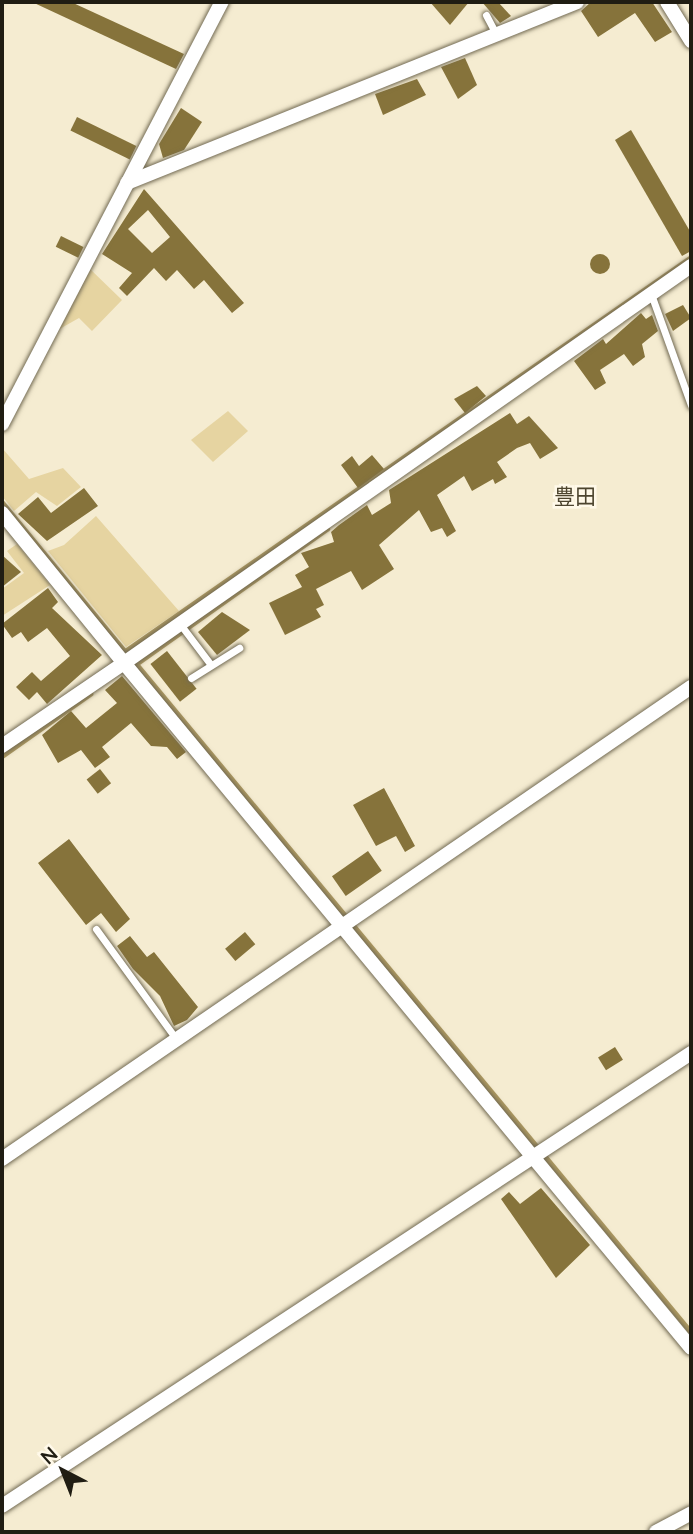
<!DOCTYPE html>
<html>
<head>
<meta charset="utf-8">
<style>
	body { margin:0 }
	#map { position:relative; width:693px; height:1534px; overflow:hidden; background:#f5ecd1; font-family:Lato,"Noto Sans JP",sans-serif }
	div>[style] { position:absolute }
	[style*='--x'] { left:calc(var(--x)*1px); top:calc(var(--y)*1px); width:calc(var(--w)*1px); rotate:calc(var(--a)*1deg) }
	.green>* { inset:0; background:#e6d4a1 }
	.stream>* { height:4.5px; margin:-2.25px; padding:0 2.25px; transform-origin:2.25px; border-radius:2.25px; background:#ac9860 }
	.building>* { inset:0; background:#86733b; transform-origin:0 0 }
	.round { border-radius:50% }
	.roads { filter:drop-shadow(0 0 2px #726a53) drop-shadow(0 0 2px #726a53) }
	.service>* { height:7px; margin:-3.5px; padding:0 3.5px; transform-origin:3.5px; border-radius:3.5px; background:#fff }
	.minor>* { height:14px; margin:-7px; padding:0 7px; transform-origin:7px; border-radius:7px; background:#fff }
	span { translate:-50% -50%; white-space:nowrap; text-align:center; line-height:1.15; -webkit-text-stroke:5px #fff9e9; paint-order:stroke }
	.quarter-label { font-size:21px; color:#4c442e }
	.frame { position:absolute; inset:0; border:4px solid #201d13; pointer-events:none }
	.north { position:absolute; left:28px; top:1436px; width:70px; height:70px; -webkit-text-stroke:5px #fff9e9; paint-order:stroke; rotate:318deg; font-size:19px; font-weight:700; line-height:28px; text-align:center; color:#201d13 }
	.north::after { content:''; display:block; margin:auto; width:24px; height:32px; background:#201d13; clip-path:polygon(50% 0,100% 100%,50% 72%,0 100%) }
</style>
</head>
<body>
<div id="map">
	<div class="green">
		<div style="clip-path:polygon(89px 268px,122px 300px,92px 331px,79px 318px,56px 331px)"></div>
		<div style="clip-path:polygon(228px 411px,248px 431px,213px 462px,191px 440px)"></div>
		<div style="clip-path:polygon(2px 448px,29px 479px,63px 468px,81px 487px,57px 506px,36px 492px,14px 511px,2px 496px)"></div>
		<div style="clip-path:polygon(96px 516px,179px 611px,126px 647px,48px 551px,64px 545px)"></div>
		<div style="clip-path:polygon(17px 544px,50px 585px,2px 616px,2px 589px,24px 573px,7px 551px)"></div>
	</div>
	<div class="stream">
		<div style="--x:2;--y:502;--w:198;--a:50.5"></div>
		<div style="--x:125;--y:651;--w:690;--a:-34.84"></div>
		<div style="--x:134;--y:661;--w:872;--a:50.3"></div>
		<div style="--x:136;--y:664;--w:234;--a:-35.3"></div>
		<div style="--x:2;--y:756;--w:108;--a:-35.2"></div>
	</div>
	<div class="building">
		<div style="clip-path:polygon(32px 2px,71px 2px,184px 54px,176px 69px)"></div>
		<div style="clip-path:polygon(430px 2px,469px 2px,450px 25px)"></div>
		<div style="clip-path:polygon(482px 2px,498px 2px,511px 16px,500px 23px)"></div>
		<div style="clip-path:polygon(591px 2px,652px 2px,672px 32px,655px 42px,635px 13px,598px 37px,581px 11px)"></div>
		<div style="clip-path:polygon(465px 58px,477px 85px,458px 99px,441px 67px)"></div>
		<div style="clip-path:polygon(417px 79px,426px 95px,383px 115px,375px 94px)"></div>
		<div style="clip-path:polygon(181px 108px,202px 122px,184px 150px,163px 158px,159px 144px)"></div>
		<div style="left:77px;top:117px;width:66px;height:15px;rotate:26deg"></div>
		<div style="clip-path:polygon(631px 130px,691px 233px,691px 251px,682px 256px,615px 140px)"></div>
		<div style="clip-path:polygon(evenodd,144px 189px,244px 303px,232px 313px,204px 280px,194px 289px,177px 270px,166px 281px,154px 268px,127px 296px,119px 288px,132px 273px,102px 254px,144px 189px,148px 210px,170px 237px,152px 253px,128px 229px,148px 210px)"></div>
		<div style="left:61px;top:236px;width:25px;height:12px;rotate:26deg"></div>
		<div class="round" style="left:590px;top:254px;width:20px;height:20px"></div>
		<div style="clip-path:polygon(683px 305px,691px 318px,673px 331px,665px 314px)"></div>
		<div style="clip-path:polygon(641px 313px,646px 319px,652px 315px,658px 331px,642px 344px,645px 357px,633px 366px,624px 354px,600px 370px,606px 383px,595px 390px,574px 361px,603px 339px,606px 344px)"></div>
		<div style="clip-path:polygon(477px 386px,486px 396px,465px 413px,454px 399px)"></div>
		<div style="clip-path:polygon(510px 413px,517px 424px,529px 416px,558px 448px,540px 459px,530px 443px,517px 448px,497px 462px,507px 477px,495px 484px,493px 479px,472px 491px,464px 476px,437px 495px,456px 531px,447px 537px,442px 528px,431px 532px,419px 510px,379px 545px,394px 569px,362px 590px,351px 571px,316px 589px,324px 605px,316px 609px,321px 617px,285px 635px,269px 603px,302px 587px,295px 575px,309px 567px,301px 553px,334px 542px,331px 532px,339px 525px,367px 505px,372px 515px,391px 503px,389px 490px)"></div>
		<div style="clip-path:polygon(372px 455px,384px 469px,358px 488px,341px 465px,352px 456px,359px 466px)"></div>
		<div style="clip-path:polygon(84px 488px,98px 506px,47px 541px,18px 514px,38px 497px,51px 513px)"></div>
		<div style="clip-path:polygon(2px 555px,21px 572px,2px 587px)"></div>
		<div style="clip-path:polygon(48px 588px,58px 602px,52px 608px,102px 655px,47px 704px,37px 692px,29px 700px,16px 687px,32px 672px,41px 681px,70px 656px,47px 628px,28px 642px,21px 632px,12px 638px,2px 624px)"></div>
		<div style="clip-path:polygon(222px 612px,250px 630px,217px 655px,198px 632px)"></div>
		<div style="left:167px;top:651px;width:48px;height:21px;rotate:52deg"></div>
		<div style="clip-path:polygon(122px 676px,186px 752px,177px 759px,167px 747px,151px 746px,131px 723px,102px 747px,110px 757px,95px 768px,81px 750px,58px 763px,42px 735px,71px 711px,86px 728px,117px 703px,105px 690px)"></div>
		<div style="left:100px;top:769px;width:18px;height:17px;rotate:52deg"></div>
		<div style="clip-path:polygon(384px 788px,415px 846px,405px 852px,396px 836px,376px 846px,353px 805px)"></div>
		<div style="clip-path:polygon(69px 839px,130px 919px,116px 932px,101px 913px,86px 925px,38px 863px)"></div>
		<div style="left:368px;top:851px;width:24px;height:44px;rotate:55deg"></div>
		<div style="left:245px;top:932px;width:16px;height:26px;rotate:50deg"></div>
		<div style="clip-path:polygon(130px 936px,147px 957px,154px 952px,198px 1007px,187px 1020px,174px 1026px,160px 996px,133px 969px,117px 946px)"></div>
		<div style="left:615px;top:1047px;width:15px;height:20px;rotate:58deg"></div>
		<div style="clip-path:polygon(541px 1188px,590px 1245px,556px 1278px,501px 1199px,509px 1192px,520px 1204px)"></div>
	</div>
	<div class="roads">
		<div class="service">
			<div style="--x:486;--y:15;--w:21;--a:62"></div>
			<div style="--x:651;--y:294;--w:118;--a:70.2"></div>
			<div style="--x:180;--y:624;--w:51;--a:52.9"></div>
			<div style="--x:191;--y:678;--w:57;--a:-32"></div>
			<div style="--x:96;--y:929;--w:137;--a:53.9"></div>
		</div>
		<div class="minor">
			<div style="--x:667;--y:2;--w:46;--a:58.4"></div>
			<div style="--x:127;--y:183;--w:485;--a:-21.9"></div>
			<div style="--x:691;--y:266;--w:692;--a:145"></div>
			<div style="--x:124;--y:663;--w:889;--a:50.38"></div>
			<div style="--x:2;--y:424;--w:476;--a:-62.5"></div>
			<div style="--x:2;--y:513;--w:193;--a:50.9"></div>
			<div style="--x:124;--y:663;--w:148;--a:145.8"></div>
			<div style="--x:2;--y:1159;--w:835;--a:-34.41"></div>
			<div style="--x:2;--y:1506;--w:825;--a:-33.32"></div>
			<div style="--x:656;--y:1532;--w:40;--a:-28"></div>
		</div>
	</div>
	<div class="quarter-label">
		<span style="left:575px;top:496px">豊田</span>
	</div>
	<div class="frame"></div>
	<div class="north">N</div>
</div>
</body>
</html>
